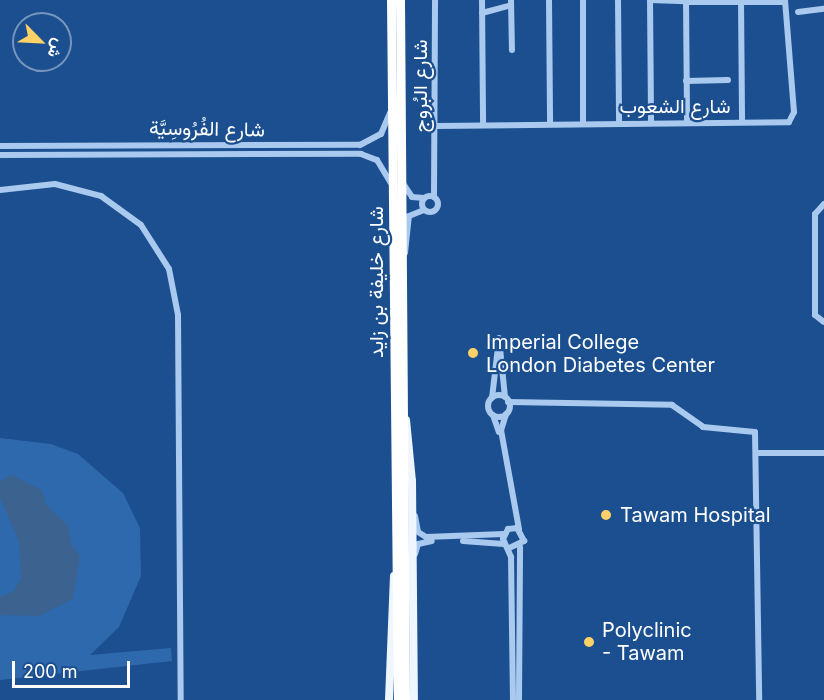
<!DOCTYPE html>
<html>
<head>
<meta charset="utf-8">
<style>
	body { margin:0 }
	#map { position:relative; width:824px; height:700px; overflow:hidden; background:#1b4f8f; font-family:Inter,Vazirmatn,sans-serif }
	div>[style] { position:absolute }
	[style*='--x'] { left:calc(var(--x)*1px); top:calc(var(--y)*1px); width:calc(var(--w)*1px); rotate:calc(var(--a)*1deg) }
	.green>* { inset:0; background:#2e69ad }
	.water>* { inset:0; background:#3c6290 }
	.minor>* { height:6px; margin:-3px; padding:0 3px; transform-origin:3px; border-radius:3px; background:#a9c9ee }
	.minor>.ring { margin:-3px; padding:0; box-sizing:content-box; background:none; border:6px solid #a9c9ee; border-radius:50% }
	.major>* { height:8px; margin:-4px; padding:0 4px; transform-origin:4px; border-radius:4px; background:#f0f6ff }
	.highway>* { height:9px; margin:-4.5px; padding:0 4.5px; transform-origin:4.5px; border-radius:4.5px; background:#fff }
	.dots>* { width:16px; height:16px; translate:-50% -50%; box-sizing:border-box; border:3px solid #1b4f8f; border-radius:50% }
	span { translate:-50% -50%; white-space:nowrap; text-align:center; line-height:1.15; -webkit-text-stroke:4.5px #1b4f8f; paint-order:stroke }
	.street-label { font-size:20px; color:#fff }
	.poi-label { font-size:20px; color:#fff }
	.left { translate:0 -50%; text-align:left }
	.north { position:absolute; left:12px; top:12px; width:60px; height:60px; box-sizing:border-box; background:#1b4f8f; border:2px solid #7695bc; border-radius:50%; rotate:114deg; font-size:16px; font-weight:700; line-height:24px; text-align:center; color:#fff }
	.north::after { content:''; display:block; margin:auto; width:21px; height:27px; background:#ffd166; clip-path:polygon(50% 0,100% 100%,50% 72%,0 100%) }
	.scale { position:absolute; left:12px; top:661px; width:118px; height:27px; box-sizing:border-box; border:3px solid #fff; border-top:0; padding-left:8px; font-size:18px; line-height:21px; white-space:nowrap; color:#fff; -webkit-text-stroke:4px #1b4f8f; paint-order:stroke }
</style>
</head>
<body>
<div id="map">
	<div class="green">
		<div style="clip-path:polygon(0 438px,51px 444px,78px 454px,123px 493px,140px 528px,141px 576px,119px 627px,90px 655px,171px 648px,172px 661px,0 680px)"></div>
	</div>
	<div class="water">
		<div style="clip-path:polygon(12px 475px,42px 490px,46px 505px,68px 525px,71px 544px,80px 556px,73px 599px,39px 616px,0 615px,0 597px,14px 591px,21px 579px,19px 541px,0 498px,0 481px)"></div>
	</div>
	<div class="minor">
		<div style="--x:482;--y:0;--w:124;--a:89.5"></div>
		<div style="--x:511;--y:0;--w:50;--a:88.9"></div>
		<div style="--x:549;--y:0;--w:123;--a:89.5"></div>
		<div style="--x:583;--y:0;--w:123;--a:90"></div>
		<div style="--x:618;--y:0;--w:122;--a:89.5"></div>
		<div style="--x:650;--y:0;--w:123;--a:89.5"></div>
		<div style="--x:650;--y:0;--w:36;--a:2"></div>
		<div style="--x:686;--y:0;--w:123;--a:89.5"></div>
		<div style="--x:741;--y:0;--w:122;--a:89.5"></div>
		<div style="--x:686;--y:2;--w:99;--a:0"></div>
		<div style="--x:798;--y:12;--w:26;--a:-7"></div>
		<div style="--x:482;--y:13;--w:30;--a:-15"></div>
		<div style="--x:686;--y:81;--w:42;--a:-1.4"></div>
		<div style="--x:436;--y:126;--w:353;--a:-0.6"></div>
		<div style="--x:789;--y:122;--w:11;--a:-63"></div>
		<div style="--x:794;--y:112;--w:112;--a:-94.6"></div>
		<div style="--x:0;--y:146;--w:360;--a:-0.2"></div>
		<div style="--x:360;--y:145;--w:24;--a:-28"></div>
		<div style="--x:381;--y:134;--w:23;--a:-67"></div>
		<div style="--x:0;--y:155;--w:361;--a:-0.2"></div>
		<div style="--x:361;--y:154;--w:17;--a:21"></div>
		<div style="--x:377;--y:160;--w:26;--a:59"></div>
		<div style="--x:404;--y:185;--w:14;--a:56"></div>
		<div style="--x:412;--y:197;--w:12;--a:5"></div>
		<div style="--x:0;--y:190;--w:55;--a:-6.2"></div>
		<div style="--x:55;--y:184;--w:48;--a:14.6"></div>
		<div style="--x:101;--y:196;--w:49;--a:35.9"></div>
		<div style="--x:141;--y:225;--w:52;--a:57.5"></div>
		<div style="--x:169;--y:269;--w:47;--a:78.9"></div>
		<div style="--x:178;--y:315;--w:385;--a:89.6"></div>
		<div class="ring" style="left:422px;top:196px;width:10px;height:10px"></div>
		<div style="--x:434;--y:197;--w:197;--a:-89.7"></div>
		<div style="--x:824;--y:204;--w:13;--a:132"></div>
		<div style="--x:815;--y:214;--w:101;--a:90"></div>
		<div style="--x:815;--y:315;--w:11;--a:38"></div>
		<div style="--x:405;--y:253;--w:37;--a:-84"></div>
		<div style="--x:409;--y:216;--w:16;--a:-22"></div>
		<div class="ring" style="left:488px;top:395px;width:16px;height:16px"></div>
		<div style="--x:492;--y:398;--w:60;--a:-83.3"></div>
		<div style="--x:499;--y:338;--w:59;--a:84.2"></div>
		<div style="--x:508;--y:402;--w:164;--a:1"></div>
		<div style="--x:672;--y:405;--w:38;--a:35"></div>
		<div style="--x:703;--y:427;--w:52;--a:5.5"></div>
		<div style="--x:755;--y:432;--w:268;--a:89.1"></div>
		<div style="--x:506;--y:414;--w:17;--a:107"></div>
		<div style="--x:501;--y:430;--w:101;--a:79.7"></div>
		<div style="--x:493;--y:415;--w:18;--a:71"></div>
		<div style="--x:756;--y:453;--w:68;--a:0"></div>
		<div style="--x:415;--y:516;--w:16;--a:79"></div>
		<div style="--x:418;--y:532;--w:9;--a:32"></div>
		<div style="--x:426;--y:537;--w:78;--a:-2.2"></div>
		<div style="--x:463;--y:541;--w:41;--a:4.2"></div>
		<div style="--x:509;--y:548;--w:17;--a:-25"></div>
		<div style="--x:524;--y:541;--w:15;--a:-118"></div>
		<div style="--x:517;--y:528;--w:9;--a:174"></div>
		<div style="--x:508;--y:529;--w:11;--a:117"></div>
		<div style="--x:503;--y:539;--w:20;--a:66"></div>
		<div style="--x:511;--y:557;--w:143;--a:89.2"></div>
		<div style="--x:415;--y:554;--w:10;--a:-73"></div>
		<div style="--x:418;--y:544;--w:14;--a:-12"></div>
		<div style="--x:519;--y:700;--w:153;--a:-89.6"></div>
	</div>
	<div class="major">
		<div style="--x:406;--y:420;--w:61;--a:84.4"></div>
		<div style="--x:412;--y:481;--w:219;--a:89.5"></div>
		<div style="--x:389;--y:700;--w:124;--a:-87.7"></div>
	</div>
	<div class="highway">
		<div style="--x:391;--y:0;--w:700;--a:89.43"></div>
		<div style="--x:400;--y:0;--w:700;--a:89.59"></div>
	</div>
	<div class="dots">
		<div style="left:473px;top:353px;background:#ffd166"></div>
		<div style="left:606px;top:515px;background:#ffd166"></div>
		<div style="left:589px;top:642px;background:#ffd166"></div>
	</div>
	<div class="street-label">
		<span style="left:420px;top:86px;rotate:-90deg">شارع البُروج</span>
		<span style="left:675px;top:106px">شارع الشعوب</span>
		<span style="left:207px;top:129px;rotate:1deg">شارع الفُرُوسِيَّة</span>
		<span style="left:376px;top:282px;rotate:-90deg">شارع خليفة بن زايد</span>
	</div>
	<div class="poi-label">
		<span class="left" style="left:486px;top:354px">Imperial College<br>London Diabetes Center</span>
		<span class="left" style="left:620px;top:515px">Tawam Hospital</span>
		<span class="left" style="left:602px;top:642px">Polyclinic<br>- Tawam</span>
	</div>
	<div class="north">ش</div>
	<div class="scale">200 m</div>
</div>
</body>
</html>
